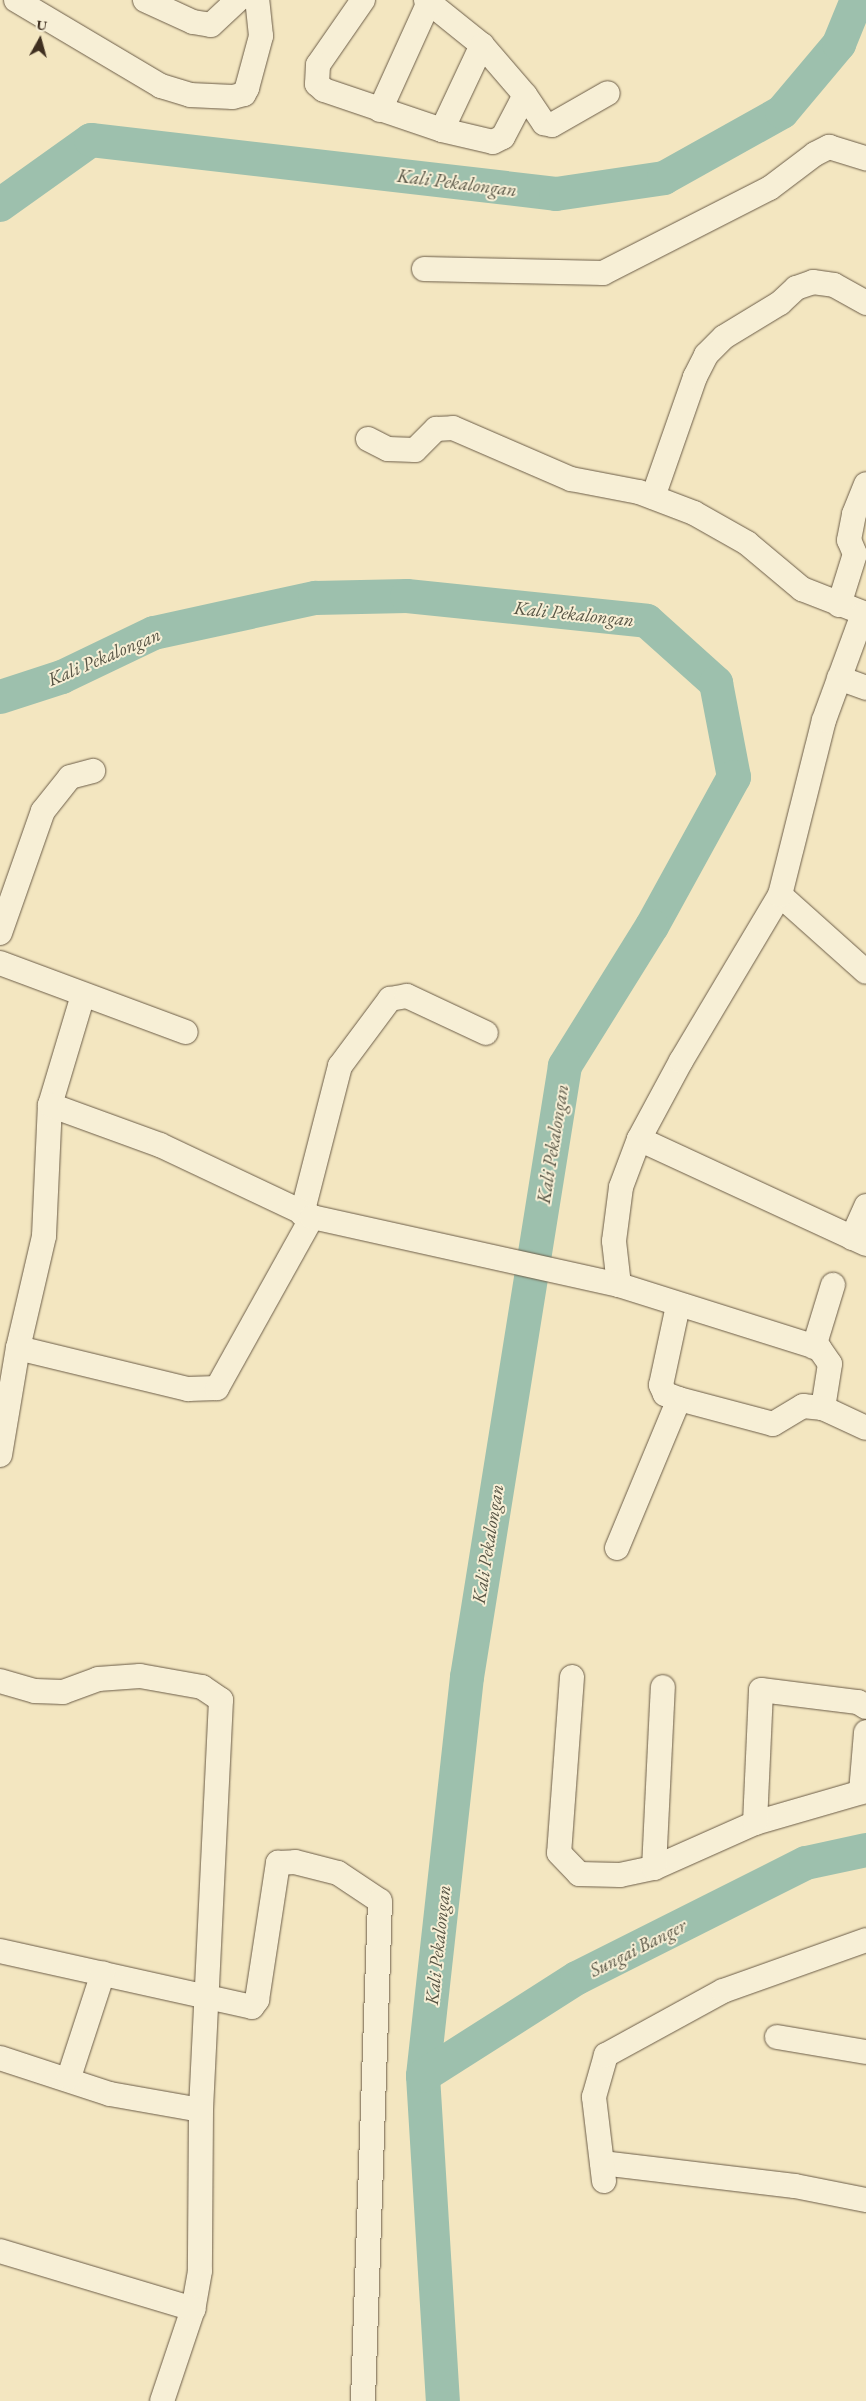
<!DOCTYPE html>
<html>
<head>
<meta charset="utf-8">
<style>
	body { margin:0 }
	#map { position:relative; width:866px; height:2401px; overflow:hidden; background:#f3e6c0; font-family:"EB Garamond",serif }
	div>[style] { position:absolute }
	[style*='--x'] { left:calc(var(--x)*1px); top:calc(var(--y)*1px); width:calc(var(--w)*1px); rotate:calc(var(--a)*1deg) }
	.river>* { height:34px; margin:-17px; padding:0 17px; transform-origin:17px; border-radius:17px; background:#9dc0ad }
	.roads { filter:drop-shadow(0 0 1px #6c5d48) drop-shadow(0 0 1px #6c5d48) }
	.minor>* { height:24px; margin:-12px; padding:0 12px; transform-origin:12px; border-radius:12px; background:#f7efd6 }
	span { translate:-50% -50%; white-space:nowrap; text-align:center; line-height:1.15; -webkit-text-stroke:4px #f7efd6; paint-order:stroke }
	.water-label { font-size:19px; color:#565343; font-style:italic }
	.north { position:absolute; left:15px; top:15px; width:50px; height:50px; -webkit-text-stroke:4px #f7efd6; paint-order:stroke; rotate:7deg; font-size:14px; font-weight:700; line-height:20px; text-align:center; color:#3f2f20 }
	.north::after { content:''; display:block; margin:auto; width:18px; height:22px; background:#3f2f20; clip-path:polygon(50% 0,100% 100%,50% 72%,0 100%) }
</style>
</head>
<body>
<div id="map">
	<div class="river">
		<div style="--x:0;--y:205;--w:112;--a:-35.5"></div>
		<div style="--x:91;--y:140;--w:468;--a:6.6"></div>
		<div style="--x:556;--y:194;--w:109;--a:-8.4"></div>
		<div style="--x:664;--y:178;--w:135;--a:-29.2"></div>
		<div style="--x:782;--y:112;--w:89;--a:-50"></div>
		<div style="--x:839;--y:44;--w:48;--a:-67.8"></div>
		<div style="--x:0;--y:697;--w:65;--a:-17.9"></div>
		<div style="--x:62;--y:677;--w:102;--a:-25.6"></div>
		<div style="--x:154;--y:633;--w:165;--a:-12.3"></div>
		<div style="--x:315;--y:598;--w:92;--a:-1.2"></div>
		<div style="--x:407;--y:596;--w:241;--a:5.9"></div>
		<div style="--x:647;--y:621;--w:93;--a:41.9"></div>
		<div style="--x:716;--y:683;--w:96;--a:79.2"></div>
		<div style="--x:734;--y:777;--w:170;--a:118.8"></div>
		<div style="--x:652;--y:926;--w:165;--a:121.9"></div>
		<div style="--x:565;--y:1066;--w:619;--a:99.11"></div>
		<div style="--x:467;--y:1677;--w:401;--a:96.3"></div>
		<div style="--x:423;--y:2076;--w:326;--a:86.5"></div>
		<div style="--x:423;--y:2076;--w:183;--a:-32.5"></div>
		<div style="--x:577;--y:1978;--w:256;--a:-26.7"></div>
		<div style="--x:806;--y:1863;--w:61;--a:-12.2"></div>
	</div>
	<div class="roads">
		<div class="minor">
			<div style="--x:16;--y:0;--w:169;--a:30.7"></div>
			<div style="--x:161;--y:86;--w:30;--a:17"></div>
			<div style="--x:190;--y:95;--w:43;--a:2.7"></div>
			<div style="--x:233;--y:97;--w:11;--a:-15"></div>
			<div style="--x:244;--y:94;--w:7;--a:-63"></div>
			<div style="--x:247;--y:88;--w:54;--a:-74.9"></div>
			<div style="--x:261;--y:36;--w:36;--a:-96"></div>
			<div style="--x:145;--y:0;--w:53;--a:24.6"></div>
			<div style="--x:193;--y:22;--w:18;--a:9"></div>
			<div style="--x:211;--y:25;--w:37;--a:-43"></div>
			<div style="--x:363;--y:0;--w:79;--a:124.7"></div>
			<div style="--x:318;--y:65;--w:19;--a:93"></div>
			<div style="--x:317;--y:84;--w:9;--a:41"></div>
			<div style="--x:324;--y:90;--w:125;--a:18.7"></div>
			<div style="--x:442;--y:130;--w:52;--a:13.2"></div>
			<div style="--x:493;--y:142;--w:11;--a:-27"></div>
			<div style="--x:503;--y:137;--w:47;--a:-62.4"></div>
			<div style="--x:525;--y:95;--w:34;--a:56"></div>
			<div style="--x:544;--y:123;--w:8;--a:14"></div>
			<div style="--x:552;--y:125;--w:64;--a:-29.7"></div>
			<div style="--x:426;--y:0;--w:72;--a:38.8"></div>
			<div style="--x:482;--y:45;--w:66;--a:49.3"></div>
			<div style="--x:380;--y:110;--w:119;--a:-65.6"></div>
			<div style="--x:442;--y:130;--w:94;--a:-64.8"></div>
			<div style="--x:424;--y:269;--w:179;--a:1.3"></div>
			<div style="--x:603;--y:273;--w:187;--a:-27"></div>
			<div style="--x:770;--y:188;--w:56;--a:-37.1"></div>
			<div style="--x:815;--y:154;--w:16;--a:-27"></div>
			<div style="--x:829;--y:147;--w:39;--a:17"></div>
			<div style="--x:368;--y:439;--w:22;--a:27"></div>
			<div style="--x:388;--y:449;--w:27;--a:2"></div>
			<div style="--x:415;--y:450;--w:30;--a:-45"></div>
			<div style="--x:436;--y:429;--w:17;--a:-3"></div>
			<div style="--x:453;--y:428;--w:129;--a:23.4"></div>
			<div style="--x:571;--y:479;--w:69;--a:10.8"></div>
			<div style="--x:639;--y:492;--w:59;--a:20.9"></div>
			<div style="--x:694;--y:513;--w:61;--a:29.5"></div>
			<div style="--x:747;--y:543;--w:72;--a:39.9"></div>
			<div style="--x:802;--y:589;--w:69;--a:21.3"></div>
			<div style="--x:653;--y:497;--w:127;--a:-70.7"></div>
			<div style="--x:695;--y:377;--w:25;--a:-63"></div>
			<div style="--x:706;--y:355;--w:25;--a:-45"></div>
			<div style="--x:724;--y:337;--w:66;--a:-31.3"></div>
			<div style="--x:780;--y:303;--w:22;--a:-43"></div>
			<div style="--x:796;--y:288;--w:18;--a:-19"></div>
			<div style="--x:813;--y:282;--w:21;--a:8"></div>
			<div style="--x:834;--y:285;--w:37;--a:29"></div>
			<div style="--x:839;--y:605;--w:53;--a:-72.6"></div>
			<div style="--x:855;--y:554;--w:15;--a:-113"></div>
			<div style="--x:849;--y:540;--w:26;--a:-79"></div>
			<div style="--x:854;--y:514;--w:32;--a:-68"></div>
			<div style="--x:839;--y:678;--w:29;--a:20"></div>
			<div style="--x:780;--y:895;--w:115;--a:41.8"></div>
			<div style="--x:0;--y:933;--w:129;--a:-70.6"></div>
			<div style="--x:43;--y:811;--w:43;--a:-51.5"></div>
			<div style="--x:70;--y:777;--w:24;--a:-15"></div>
			<div style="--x:0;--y:963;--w:198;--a:20.4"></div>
			<div style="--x:50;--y:1105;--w:115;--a:-73.3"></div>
			<div style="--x:639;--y:1139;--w:250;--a:24.8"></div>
			<div style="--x:302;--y:1214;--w:153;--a:-75.6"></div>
			<div style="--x:340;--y:1066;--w:84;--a:-53.3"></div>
			<div style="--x:390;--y:999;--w:17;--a:-10"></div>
			<div style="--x:407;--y:996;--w:87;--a:25.1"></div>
			<div style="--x:852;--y:1238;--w:35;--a:-66"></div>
			<div style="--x:619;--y:1285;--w:44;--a:-96.5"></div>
			<div style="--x:614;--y:1241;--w:54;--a:-82.6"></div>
			<div style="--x:621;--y:1187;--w:51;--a:-69.4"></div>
			<div style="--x:639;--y:1139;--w:89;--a:-61.7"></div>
			<div style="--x:681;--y:1061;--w:193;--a:-59.2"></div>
			<div style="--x:780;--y:895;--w:180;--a:-75.9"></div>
			<div style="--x:824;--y:720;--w:113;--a:-69.8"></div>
			<div style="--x:814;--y:1347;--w:65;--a:-73"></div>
			<div style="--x:18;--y:1348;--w:115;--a:-76.9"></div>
			<div style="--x:44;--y:1236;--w:131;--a:-87.4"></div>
			<div style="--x:50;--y:1105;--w:117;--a:20"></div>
			<div style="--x:160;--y:1145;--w:168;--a:25.3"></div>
			<div style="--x:679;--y:1399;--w:97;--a:14.9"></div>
			<div style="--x:773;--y:1424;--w:35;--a:-31"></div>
			<div style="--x:803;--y:1406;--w:20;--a:6"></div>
			<div style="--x:0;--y:1455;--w:109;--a:-80.5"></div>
			<div style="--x:18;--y:1348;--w:175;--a:13.6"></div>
			<div style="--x:188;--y:1389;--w:29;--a:-2"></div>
			<div style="--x:217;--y:1388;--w:196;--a:-60.9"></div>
			<div style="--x:312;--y:1217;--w:314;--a:12.5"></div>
			<div style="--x:619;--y:1285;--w:210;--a:17.5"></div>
			<div style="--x:819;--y:1348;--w:19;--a:55"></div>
			<div style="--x:830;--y:1364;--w:45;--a:99"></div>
			<div style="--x:823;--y:1408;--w:47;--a:24.9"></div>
			<div style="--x:617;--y:1548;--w:161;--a:-67.4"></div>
			<div style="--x:679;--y:1399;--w:15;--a:-160"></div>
			<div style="--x:665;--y:1394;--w:10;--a:-114"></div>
			<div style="--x:661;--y:1385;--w:81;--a:-77.9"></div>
			<div style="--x:572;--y:1677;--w:176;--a:94.2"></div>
			<div style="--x:559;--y:1853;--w:29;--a:46"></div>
			<div style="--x:579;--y:1874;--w:41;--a:1.4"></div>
			<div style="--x:620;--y:1875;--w:35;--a:-12"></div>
			<div style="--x:654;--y:1868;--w:111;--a:-24"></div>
			<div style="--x:755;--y:1823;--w:116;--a:-16.1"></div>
			<div style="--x:0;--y:1681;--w:36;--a:16"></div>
			<div style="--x:35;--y:1691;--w:28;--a:2"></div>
			<div style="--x:63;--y:1692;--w:37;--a:-20"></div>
			<div style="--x:98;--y:1679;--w:42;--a:-4.1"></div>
			<div style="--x:140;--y:1676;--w:63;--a:10.1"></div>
			<div style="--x:202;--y:1687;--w:23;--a:34"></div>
			<div style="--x:221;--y:1700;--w:410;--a:92.8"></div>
			<div style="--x:201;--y:2110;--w:161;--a:90.4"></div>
			<div style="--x:200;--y:2271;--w:39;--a:100"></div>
			<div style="--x:193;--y:2309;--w:97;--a:108.6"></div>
			<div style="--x:861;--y:1792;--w:60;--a:-85.2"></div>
			<div style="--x:755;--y:1823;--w:133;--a:-87.4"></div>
			<div style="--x:761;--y:1690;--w:98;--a:7.1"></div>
			<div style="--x:858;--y:1702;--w:9;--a:32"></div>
			<div style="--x:654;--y:1868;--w:181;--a:-87.2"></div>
			<div style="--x:0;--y:1951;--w:258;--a:12.5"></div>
			<div style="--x:252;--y:2007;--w:9;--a:-54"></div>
			<div style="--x:257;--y:2000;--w:139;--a:-81.3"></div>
			<div style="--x:278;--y:1863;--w:17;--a:-3"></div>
			<div style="--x:295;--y:1862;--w:44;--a:14.3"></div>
			<div style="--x:338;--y:1873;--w:50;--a:33.7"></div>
			<div style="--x:380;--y:1901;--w:500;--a:91.95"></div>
			<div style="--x:777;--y:2037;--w:90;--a:9.6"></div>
			<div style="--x:0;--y:2058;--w:116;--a:18.1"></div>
			<div style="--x:110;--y:2094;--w:92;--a:10"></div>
			<div style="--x:69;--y:2077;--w:109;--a:-71.9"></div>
			<div style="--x:602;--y:2163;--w:194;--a:6.8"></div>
			<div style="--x:795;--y:2186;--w:72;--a:11.2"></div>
			<div style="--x:604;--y:2181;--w:85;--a:-96.8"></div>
			<div style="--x:594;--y:2097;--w:44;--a:-74.1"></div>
			<div style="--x:606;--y:2055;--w:133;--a:-28.7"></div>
			<div style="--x:723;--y:1991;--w:152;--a:-19.6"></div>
			<div style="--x:0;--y:2251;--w:202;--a:16.7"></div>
		</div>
	</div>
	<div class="water-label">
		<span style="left:457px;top:183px;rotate:7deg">Kali Pekalongan</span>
		<span style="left:574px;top:614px;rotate:6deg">Kali Pekalongan</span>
		<span style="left:104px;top:657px;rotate:-23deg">Kali Pekalongan</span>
		<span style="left:553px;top:1144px;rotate:-81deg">Kali Pekalongan</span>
		<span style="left:488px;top:1544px;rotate:-81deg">Kali Pekalongan</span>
		<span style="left:438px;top:1945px;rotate:-84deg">Kali Pekalongan</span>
		<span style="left:638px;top:1948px;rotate:-27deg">Sungai Banger</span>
	</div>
	<div class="north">U</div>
</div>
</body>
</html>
